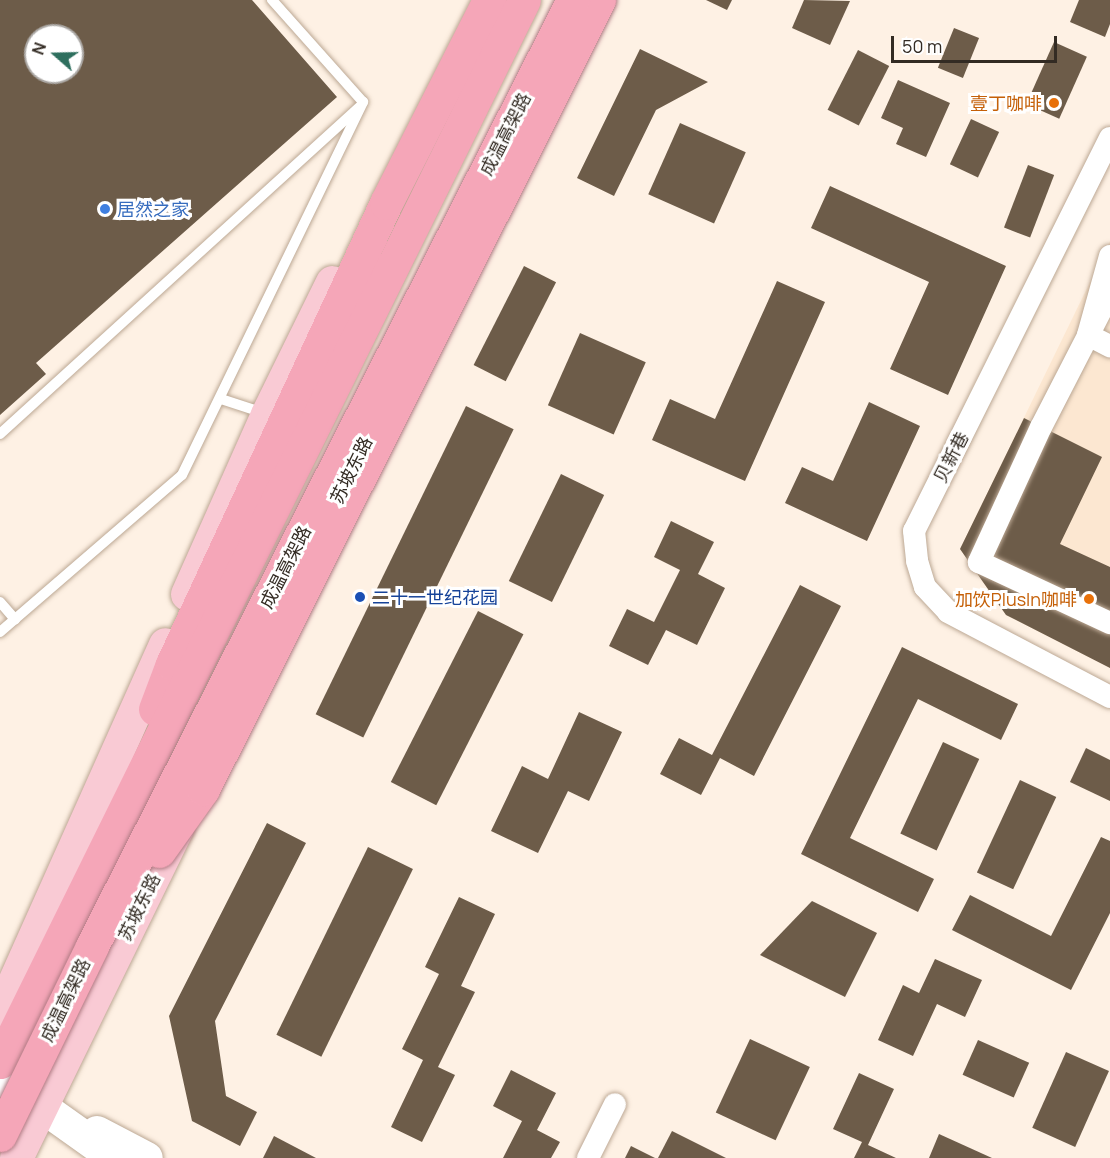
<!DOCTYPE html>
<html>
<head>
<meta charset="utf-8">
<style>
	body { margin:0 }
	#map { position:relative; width:1110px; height:1158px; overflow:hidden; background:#fef1e4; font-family:Manrope,"Noto Sans SC",sans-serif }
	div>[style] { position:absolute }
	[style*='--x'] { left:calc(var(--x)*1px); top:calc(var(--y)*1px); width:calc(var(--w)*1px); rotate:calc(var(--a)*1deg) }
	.built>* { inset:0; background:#fce7d1 }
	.building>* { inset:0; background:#6d5c49; transform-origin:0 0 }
	.roads { filter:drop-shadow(0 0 2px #bca894) drop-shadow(0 0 2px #bca894) }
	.lane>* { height:10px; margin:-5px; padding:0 5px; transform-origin:5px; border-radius:5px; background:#fff }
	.street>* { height:22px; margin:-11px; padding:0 11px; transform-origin:11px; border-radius:11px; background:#fff }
	.secondary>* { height:32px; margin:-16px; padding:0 16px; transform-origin:16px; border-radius:16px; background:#fff }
	.primary>* { height:33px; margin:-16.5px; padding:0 16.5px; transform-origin:16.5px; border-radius:16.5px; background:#f9cad4 }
	.highway>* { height:33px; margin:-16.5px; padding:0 16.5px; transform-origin:16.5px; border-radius:16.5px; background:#f5a6b8 }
	.bridges { filter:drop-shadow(0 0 2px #b17b84) drop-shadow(0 0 2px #b17b84) }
	.highway-bridge>* { height:33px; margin:-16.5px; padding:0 16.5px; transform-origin:16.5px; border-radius:16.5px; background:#f5a6b8 }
	.dots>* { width:16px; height:16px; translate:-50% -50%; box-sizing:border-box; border:3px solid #fff; border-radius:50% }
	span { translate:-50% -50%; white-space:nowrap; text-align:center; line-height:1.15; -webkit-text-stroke:6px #fff; paint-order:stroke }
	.food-label { font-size:18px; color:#c56008 }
	.right { translate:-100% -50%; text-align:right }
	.street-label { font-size:18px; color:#332b23 }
	.shop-label { font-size:18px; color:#366cbe }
	.left { translate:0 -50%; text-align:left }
	.transit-label { font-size:18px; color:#164399 }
	.north { position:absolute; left:24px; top:24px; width:60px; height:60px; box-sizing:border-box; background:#fff; border:2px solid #adaaa7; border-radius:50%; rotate:290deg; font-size:16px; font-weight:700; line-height:24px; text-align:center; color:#332b23 }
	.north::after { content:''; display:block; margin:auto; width:21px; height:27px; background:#2e6f5e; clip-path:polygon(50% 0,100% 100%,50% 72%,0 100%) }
	.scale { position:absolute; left:891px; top:36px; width:166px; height:27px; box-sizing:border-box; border:3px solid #332b23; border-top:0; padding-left:8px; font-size:18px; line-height:21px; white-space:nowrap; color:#332b23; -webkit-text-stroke:4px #fff; paint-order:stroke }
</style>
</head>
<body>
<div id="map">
	<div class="built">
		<div style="clip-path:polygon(1110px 241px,1110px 668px,1006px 615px,960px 549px)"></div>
	</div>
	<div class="building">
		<div style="clip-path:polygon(evenodd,0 0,252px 0,337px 97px,36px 363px,46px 374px,0 415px,0 0,36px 36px,72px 36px,72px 72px,36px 72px,36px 36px)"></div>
		<div style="clip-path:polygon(706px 0,732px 0,727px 10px)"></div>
		<div style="clip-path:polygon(804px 0,850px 1px,830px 45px,792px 28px)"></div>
		<div style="clip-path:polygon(1079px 0,1110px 0,1110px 24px,1105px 37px,1070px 22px)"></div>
		<div style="left:954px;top:28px;width:27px;height:43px;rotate:22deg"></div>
		<div style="left:1054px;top:42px;width:36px;height:68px;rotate:24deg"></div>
		<div style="clip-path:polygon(640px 49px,708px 82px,656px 110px,614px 196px,577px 178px)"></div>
		<div style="left:858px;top:50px;width:35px;height:67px;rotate:27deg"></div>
		<div style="clip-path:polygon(898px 80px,950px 103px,926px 157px,896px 144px,903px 128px,881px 118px)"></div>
		<div style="left:971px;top:119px;width:31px;height:50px;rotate:25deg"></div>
		<div style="left:680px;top:123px;width:72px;height:78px;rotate:24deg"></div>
		<div style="left:1028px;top:165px;width:28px;height:67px;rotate:21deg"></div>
		<div style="clip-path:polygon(830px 186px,1006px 266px,948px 395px,890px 369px,929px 282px,811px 228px)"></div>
		<div style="left:524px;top:266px;width:36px;height:111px;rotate:27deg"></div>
		<div style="clip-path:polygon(777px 281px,825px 302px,745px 481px,652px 440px,670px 399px,715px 419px)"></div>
		<div style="left:580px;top:333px;width:72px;height:79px;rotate:24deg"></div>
		<div style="clip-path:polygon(869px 402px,920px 426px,867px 541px,785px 503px,802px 467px,833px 481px)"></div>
		<div style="left:466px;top:406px;width:53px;height:343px;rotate:26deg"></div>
		<div style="clip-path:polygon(1024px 418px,1102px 457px,1060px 544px,1110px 567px,1110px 668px,1006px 615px,960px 549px)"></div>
		<div style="left:561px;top:474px;width:48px;height:119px;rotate:26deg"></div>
		<div style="clip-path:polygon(671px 521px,714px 542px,698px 574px,725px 588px,697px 645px,666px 630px,648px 665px,609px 646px,627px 609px,654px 622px,680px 570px,654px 557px)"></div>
		<div style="clip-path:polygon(800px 585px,841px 606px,754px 776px,720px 758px,701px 795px,660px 774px,679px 738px,712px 755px)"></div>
		<div style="left:478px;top:611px;width:51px;height:192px;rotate:27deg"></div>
		<div style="clip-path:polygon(902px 647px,1018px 704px,1001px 740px,918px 699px,850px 838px,934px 879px,918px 912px,801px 854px)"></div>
		<div style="clip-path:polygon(579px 712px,622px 732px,589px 801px,568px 791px,538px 853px,491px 831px,522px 766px,548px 779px)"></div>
		<div style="left:943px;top:742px;width:40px;height:101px;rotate:25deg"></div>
		<div style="clip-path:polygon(1086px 748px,1110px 760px,1110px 801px,1070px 782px)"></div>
		<div style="left:1020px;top:780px;width:40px;height:102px;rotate:25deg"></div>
		<div style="clip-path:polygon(267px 823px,306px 843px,215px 1021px,226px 1096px,257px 1112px,240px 1146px,192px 1121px,169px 1016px)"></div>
		<div style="clip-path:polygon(1101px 837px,1110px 841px,1110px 913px,1071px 990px,952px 930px,970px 895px,1051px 936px)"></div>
		<div style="left:368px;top:847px;width:50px;height:209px;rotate:26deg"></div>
		<div style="clip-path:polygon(459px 897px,495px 914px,461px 986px,475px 992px,438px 1067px,455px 1075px,422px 1142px,391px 1127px,423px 1060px,402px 1049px,439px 974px,425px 967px)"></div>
		<div style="clip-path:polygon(812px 901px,877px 933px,845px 997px,760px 955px)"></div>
		<div style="clip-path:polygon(935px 959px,982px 980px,965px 1017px,937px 1004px,913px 1056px,878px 1040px,903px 985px,919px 993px)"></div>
		<div style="left:750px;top:1039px;width:66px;height:81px;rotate:25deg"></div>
		<div style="left:978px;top:1040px;width:56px;height:38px;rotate:24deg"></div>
		<div style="left:1066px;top:1052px;width:47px;height:83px;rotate:24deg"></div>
		<div style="clip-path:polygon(511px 1070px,556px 1093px,537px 1130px,560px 1142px,551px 1158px,503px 1158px,522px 1121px,493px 1106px)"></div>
		<div style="clip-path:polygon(859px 1073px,894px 1089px,868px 1145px,896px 1158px,854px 1158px,862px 1142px,833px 1129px)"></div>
		<div style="clip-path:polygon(672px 1131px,726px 1158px,658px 1158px)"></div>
		<div style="clip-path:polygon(939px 1134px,992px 1158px,929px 1158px)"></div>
		<div style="clip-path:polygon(274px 1136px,316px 1158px,263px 1158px)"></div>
		<div style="clip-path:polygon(631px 1146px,655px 1158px,625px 1158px)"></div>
	</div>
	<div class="roads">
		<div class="lane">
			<div style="--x:221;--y:399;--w:45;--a:18"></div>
			<div style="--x:0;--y:434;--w:486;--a:-42.3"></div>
			<div style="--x:0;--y:602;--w:23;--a:49"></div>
			<div style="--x:0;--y:632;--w:240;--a:-40.8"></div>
			<div style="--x:182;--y:475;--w:415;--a:-64.1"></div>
			<div style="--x:363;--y:102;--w:137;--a:-131.7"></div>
		</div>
		<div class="street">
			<div style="--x:1110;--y:138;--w:439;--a:116.5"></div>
			<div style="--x:914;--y:531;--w:30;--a:84"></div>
			<div style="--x:917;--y:561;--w:27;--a:73"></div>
			<div style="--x:925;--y:587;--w:34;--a:47"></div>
			<div style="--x:948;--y:612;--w:183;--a:27.7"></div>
			<div style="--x:1110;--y:256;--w:82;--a:105.6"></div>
			<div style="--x:1088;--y:335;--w:25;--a:27"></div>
			<div style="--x:1110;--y:293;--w:151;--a:117.2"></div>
			<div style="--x:1041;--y:427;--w:149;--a:114.7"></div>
			<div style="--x:979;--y:562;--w:145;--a:25"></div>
			<div style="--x:588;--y:1158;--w:60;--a:-63.4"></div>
		</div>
		<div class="secondary">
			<div style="--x:0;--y:1077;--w:140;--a:35.4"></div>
			<div style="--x:97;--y:1132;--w:56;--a:27.5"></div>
		</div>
		<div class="primary">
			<div style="--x:187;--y:594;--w:197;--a:-66"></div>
			<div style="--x:267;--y:414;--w:147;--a:-63.8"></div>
			<div style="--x:0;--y:1013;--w:404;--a:-65.9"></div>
			<div style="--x:16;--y:1158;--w:367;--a:-64"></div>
		</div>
		<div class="highway">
			<div style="--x:155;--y:709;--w:48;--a:-69.3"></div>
			<div style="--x:172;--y:664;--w:508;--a:-65.1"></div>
			<div style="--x:386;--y:203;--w:228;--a:-63.1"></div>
			<div style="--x:0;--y:1062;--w:1184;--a:-63.74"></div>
		</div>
	</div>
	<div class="bridges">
		<div class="highway-bridge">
			<div style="--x:159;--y:851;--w:76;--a:-54.6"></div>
			<div style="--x:203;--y:789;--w:883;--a:-63.35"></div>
			<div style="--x:0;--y:1135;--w:210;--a:-64"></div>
			<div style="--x:92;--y:946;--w:1061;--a:-63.05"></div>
		</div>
	</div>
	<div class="dots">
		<div style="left:1054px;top:103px;background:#e8710a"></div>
		<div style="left:105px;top:209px;background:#3f7fe0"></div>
		<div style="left:360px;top:597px;background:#1a4fb4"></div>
		<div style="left:1089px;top:599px;background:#e8710a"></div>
	</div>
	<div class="food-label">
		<span class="right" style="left:1042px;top:103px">壹丁咖啡</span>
		<span class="right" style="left:1077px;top:599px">加饮Plusln咖啡</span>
	</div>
	<div class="street-label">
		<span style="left:505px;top:134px;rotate:-63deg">成温高架路</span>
		<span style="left:951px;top:457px;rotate:-63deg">贝新巷</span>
		<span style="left:351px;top:470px;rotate:-64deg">苏坡东路</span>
		<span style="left:285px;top:567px;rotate:-63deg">成温高架路</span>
		<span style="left:139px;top:907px;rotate:-64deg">苏坡东路</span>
		<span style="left:65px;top:1000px;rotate:-64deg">成温高架路</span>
	</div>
	<div class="shop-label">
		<span class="left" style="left:117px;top:209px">居然之家</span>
	</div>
	<div class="transit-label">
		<span class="left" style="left:372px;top:597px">二十一世纪花园</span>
	</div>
	<div class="north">N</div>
	<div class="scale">50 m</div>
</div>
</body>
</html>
